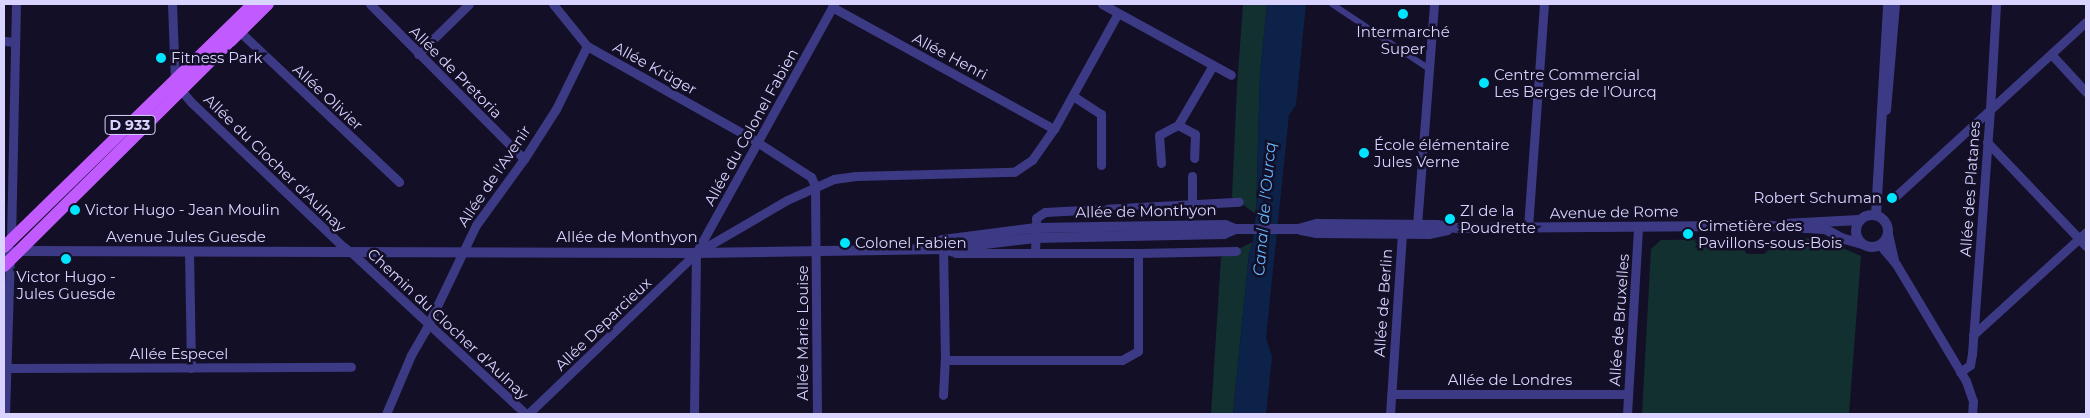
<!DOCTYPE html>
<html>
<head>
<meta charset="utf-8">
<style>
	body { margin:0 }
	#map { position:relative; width:2090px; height:418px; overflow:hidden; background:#130f26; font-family:Montserrat,sans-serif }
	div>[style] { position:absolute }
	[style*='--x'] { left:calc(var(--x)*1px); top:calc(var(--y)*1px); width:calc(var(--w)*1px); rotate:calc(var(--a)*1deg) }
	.green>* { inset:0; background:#12302f }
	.water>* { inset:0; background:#0c2248 }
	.pedestrian>* { height:6px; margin:-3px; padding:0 3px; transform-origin:3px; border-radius:3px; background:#3d3a85 }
	.minor>* { height:9px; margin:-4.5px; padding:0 4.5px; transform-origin:4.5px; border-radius:4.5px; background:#3d3a85 }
	.tertiary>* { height:10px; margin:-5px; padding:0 5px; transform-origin:5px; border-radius:5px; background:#3d3a85 }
	.tertiary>.ring { margin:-5px; padding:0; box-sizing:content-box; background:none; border:10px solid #3d3a85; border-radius:50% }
	.primary>* { height:12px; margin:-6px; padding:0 6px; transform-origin:6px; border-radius:6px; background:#c25bff }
	.dots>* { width:14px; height:14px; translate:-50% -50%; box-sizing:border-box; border:2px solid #130f26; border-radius:50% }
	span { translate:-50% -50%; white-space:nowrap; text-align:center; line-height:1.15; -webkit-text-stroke:5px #130f26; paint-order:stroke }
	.shield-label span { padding:1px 4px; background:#130f26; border:1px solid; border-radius:4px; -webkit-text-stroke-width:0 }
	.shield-label { font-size:14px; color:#d9d4ff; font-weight:700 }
	.poi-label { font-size:15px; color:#d9d4ff }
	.left { translate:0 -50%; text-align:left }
	.right { translate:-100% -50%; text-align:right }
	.street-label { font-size:15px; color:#d9d4ff }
	.water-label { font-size:16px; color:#62b6ff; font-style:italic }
	.frame { position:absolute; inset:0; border:5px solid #d9d4ff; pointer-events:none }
</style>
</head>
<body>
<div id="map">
	<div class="green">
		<div style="clip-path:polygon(1243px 4px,1267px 4px,1260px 74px,1256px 214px,1232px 197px,1237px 86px)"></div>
		<div style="clip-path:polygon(1819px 238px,1861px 256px,1849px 414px,1642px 414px,1651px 249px,1661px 240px,1728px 239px,1733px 246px,1741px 246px,1747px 254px,1764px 254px,1771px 248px,1780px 248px,1784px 239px)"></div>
		<div style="clip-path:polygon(1253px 242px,1249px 253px,1233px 414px,1211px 414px,1221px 257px)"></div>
	</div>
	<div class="water">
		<div style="clip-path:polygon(1267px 4px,1306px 4px,1296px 105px,1289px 115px,1266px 338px,1272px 357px,1266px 414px,1233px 414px,1249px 253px,1253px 242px,1256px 214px,1260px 74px)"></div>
	</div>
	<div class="pedestrian">
		<div style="--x:1332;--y:4;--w:117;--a:33.8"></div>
	</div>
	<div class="minor">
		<div style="--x:172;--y:4;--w:79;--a:87.8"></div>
		<div style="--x:175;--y:83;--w:25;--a:50"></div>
		<div style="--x:191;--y:102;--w:206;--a:43.6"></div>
		<div style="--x:340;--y:244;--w:15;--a:37"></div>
		<div style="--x:352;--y:253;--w:237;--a:42.8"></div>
		<div style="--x:370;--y:4;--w:218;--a:45.2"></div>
		<div style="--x:553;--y:4;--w:54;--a:51"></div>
		<div style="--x:587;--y:46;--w:188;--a:29.3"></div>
		<div style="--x:751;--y:138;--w:72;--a:33"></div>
		<div style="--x:811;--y:177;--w:10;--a:66"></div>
		<div style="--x:815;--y:186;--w:228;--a:89.5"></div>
		<div style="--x:1102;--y:4;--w:147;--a:28.8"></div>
		<div style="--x:832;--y:7;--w:253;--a:28.8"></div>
		<div style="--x:239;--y:31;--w:220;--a:43.3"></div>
		<div style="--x:4;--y:41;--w:11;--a:5"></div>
		<div style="--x:418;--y:54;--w:71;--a:-44.4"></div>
		<div style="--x:2051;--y:54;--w:52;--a:47.4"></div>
		<div style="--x:1073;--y:96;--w:33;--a:33"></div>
		<div style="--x:1101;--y:114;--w:51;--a:90"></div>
		<div style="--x:1178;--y:125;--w:69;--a:-59.7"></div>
		<div style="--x:1987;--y:142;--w:144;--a:46.4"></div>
		<div style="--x:1161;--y:163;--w:28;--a:-94"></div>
		<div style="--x:1159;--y:135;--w:21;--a:-28"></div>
		<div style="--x:1178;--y:125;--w:19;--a:28"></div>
		<div style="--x:1195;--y:134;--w:24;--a:92"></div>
		<div style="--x:1192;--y:176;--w:28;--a:90"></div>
		<div style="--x:1897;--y:195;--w:256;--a:-42.5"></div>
		<div style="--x:1417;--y:225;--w:222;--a:-85.6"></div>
		<div style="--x:1528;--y:227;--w:224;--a:-85.9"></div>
		<div style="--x:1888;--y:234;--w:26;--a:77"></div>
		<div style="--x:11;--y:241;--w:237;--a:-88.8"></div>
		<div style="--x:1880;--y:245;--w:25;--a:50"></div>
		<div style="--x:1896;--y:264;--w:136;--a:59.1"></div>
		<div style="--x:1966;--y:381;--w:21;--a:71"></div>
		<div style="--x:1973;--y:401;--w:13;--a:94"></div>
		<div style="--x:944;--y:249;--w:13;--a:18"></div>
		<div style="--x:956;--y:253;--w:79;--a:0"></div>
		<div style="--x:1236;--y:251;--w:98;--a:178.8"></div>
		<div style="--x:1138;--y:253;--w:103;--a:180"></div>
		<div style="--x:1035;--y:253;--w:35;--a:-88"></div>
		<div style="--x:1036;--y:218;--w:11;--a:-34"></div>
		<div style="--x:1045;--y:212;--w:194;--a:-3"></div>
		<div style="--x:189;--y:252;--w:116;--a:89"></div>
		<div style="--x:1973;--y:335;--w:153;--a:-42.3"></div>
		<div style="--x:945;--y:360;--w:177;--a:0"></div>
		<div style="--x:1122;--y:360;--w:18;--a:-29"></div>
		<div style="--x:1138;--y:351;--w:98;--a:-90"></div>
		<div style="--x:7;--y:368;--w:344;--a:-0.2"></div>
		<div style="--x:1960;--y:372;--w:12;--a:-35"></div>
		<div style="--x:1970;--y:365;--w:11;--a:-80"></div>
		<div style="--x:1972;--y:354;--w:246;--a:-85.8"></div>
		<div style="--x:1990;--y:109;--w:105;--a:-86.7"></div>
		<div style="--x:1392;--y:394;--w:236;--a:0"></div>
		<div style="--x:943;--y:395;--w:35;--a:-87"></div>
		<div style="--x:945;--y:360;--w:117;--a:-91"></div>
		<div style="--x:5;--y:414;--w:155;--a:-88.2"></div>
		<div style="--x:386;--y:414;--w:64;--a:-67"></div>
		<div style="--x:411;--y:355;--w:28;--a:-60"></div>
		<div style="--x:425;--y:331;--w:118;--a:-64.3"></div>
		<div style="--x:476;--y:225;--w:82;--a:-54"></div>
		<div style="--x:524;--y:159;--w:59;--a:-57.4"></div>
		<div style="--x:556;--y:109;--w:70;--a:-63.8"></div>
		<div style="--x:528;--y:414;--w:233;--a:-43.8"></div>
		<div style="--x:696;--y:253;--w:105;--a:-30.2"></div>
		<div style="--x:787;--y:200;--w:51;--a:-24.1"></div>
		<div style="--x:834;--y:179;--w:22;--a:-8"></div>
		<div style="--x:856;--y:176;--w:158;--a:-1.5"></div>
		<div style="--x:1014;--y:172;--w:22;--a:-34"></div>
		<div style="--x:1032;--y:160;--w:38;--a:-55"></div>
		<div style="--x:1054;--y:129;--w:132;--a:-61.1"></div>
		<div style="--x:694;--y:414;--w:161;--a:-89.3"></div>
		<div style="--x:696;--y:253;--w:285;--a:-61"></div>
		<div style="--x:1390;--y:414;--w:181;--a:-86.2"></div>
		<div style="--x:1402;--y:233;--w:6;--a:-59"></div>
		<div style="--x:1627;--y:414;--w:187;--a:-86.6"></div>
	</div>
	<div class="tertiary">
		<div style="--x:1886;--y:110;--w:106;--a:-85.1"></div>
		<div class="ring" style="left:1856px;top:215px;width:22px;height:22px"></div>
		<div style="--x:1876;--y:215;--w:211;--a:-86.7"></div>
		<div style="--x:1784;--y:224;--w:75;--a:-3.1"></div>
		<div style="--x:1301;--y:230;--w:15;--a:11"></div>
		<div style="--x:1316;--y:233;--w:113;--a:0.5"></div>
		<div style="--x:1429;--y:234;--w:19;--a:-12"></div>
		<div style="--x:920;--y:245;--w:24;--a:-12"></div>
		<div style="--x:943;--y:240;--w:94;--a:-7.4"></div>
		<div style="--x:1036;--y:228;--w:189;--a:-0.9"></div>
		<div style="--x:1225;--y:225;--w:11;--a:22"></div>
		<div style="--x:4;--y:254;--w:16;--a:-11"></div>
		<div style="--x:20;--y:251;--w:676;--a:0.17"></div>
		<div style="--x:696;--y:253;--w:248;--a:-0.9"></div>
		<div style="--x:944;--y:249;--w:92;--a:-6.9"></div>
		<div style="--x:1035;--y:238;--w:189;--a:-1.2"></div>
		<div style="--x:1224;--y:234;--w:12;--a:-24"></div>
		<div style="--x:1235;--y:229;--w:63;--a:0"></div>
		<div style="--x:1298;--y:229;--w:20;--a:-15"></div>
		<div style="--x:1317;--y:224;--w:120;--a:0.5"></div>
		<div style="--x:1437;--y:225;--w:20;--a:9"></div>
		<div style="--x:1457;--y:228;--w:314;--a:-0.4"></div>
		<div style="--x:1771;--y:226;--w:54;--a:3.2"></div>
		<div style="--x:1825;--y:229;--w:18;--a:29"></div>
		<div style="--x:1841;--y:238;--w:22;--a:16"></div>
	</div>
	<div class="primary">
		<div style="--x:4;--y:247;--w:348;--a:-44.3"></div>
		<div style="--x:4;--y:266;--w:372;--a:-44.8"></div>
	</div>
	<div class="dots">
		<div style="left:1403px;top:14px;background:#00e5ff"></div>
		<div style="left:161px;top:58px;background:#00e5ff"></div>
		<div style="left:1484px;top:83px;background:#00e5ff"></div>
		<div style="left:1364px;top:153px;background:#00e5ff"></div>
		<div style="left:1892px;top:198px;background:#00e5ff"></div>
		<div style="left:75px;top:210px;background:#00e5ff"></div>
		<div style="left:1450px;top:219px;background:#00e5ff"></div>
		<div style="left:1688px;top:234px;background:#00e5ff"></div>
		<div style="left:845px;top:243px;background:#00e5ff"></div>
		<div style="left:66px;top:259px;background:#00e5ff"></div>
	</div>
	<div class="shield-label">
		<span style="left:130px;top:125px">D 933</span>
	</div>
	<div class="poi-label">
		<span style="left:1403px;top:40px">Intermarché<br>Super</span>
		<span class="left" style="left:171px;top:58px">Fitness Park</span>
		<span class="left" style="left:1494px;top:83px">Centre Commercial<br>Les Berges de l'Ourcq</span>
		<span class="left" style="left:1374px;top:153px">École élémentaire<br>Jules Verne</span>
		<span class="right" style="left:1882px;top:198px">Robert Schuman</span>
		<span class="left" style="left:85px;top:210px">Victor Hugo - Jean Moulin</span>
		<span class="left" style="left:1460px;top:219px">ZI de la<br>Poudrette</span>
		<span class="left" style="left:1698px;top:234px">Cimetière des<br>Pavillons-sous-Bois</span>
		<span class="left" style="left:855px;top:243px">Colonel Fabien</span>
		<span style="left:66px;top:285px">Victor Hugo -<br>Jules Guesde</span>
	</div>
	<div class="street-label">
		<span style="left:950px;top:56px;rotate:28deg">Allée Henri</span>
		<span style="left:655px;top:68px;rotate:29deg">Allée Krüger</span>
		<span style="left:456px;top:72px;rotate:45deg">Allée de Pretoria</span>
		<span style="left:328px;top:97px;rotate:43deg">Allée Olivier</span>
		<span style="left:751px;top:127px;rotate:-61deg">Allée du Colonel Fabien</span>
		<span style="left:275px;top:163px;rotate:44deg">Allée du Clocher d'Aulnay</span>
		<span style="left:494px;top:176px;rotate:-56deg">Allée de l'Avenir</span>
		<span style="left:1970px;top:189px;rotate:-86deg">Allée des Platanes</span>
		<span style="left:1146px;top:211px;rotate:-1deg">Allée de Monthyon</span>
		<span style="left:1614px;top:212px;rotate:-1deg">Avenue de Rome</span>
		<span style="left:186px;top:237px">Avenue Jules Guesde</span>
		<span style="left:627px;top:237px">Allée de Monthyon</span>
		<span style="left:1383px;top:303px;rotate:-86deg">Allée de Berlin</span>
		<span style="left:1619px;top:320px;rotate:-86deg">Allée de Bruxelles</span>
		<span style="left:448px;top:324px;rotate:43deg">Chemin du Clocher d'Aulnay</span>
		<span style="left:603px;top:324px;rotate:-44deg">Allée Deparcieux</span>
		<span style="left:803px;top:333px;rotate:-90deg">Allée Marie Louise</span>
		<span style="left:179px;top:354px">Allée Especel</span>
		<span style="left:1510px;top:380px">Allée de Londres</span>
	</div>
	<div class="water-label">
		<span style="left:1265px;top:209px;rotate:-85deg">Canal de l'Ourcq</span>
	</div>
	<div class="frame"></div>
</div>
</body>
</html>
